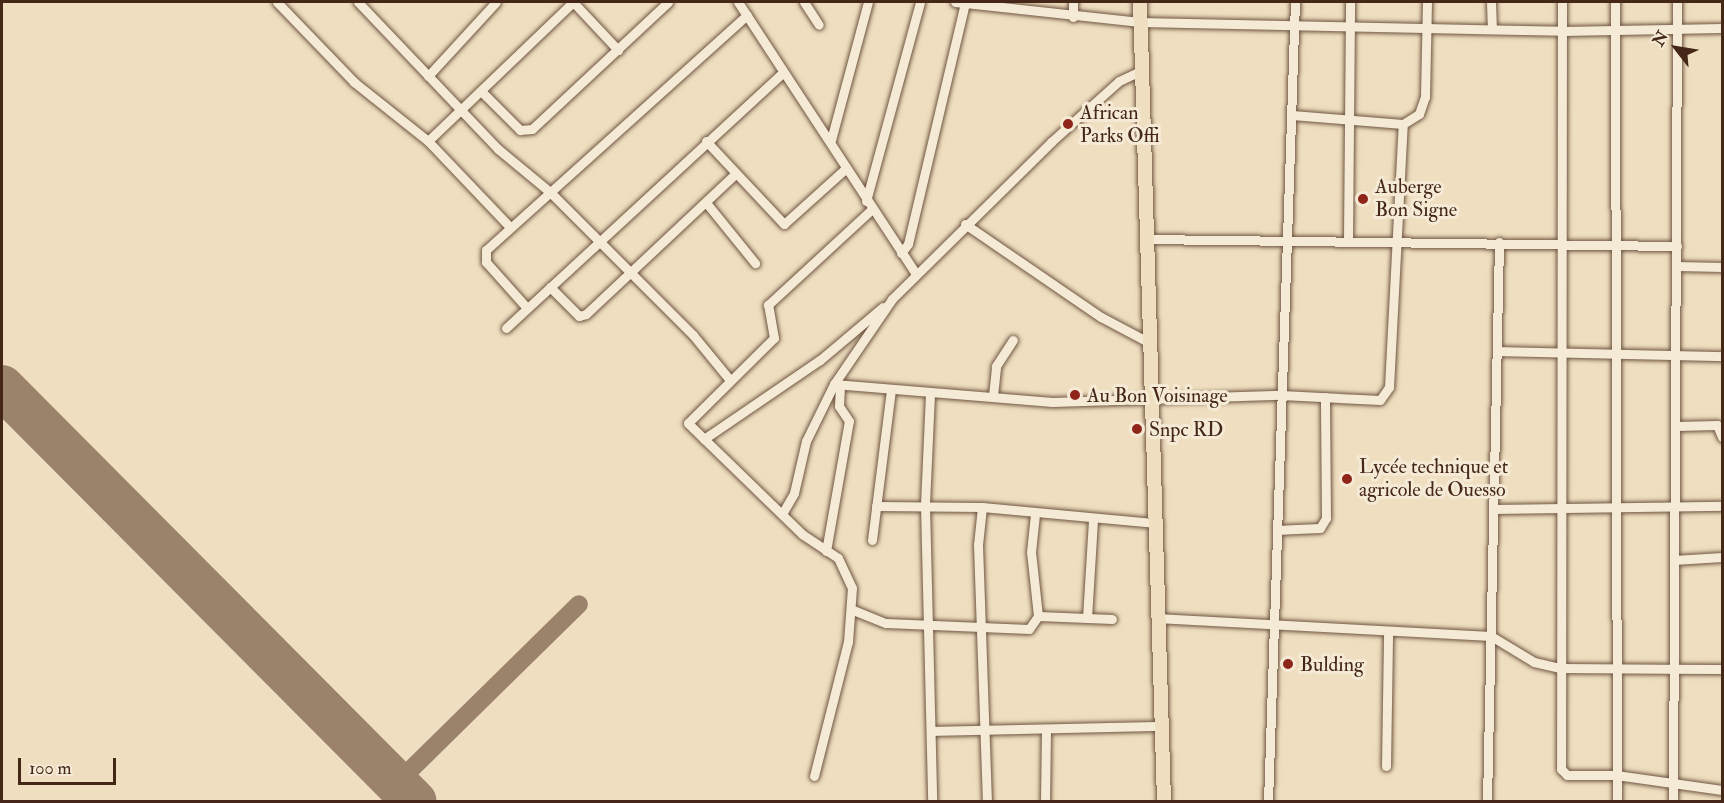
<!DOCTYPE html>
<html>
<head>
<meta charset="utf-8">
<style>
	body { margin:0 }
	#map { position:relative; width:1724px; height:803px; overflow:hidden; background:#efdebf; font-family:"IM FELL Double Pica",serif }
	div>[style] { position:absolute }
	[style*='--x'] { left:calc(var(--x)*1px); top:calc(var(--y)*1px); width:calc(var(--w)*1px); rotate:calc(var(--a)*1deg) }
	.taxiway>* { height:18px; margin:-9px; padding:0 9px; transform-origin:9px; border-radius:9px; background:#9a826b }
	.runway>* { height:44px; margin:-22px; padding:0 22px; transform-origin:22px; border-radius:22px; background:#9a826b }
	.roads { filter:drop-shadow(0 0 2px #6f5541) drop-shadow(0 0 2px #6f5541) }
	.minor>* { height:9px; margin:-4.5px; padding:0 4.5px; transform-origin:4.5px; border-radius:4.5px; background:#f5ead5 }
	.highway>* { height:14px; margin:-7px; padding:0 7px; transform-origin:7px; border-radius:7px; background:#efdebf }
	.dots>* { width:16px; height:16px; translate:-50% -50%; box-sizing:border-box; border:3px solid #f5ead5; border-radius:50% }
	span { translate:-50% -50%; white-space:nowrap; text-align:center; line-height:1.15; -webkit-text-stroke:6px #f5ead5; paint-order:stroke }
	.poi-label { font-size:20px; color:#442717 }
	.left { translate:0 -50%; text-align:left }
	.frame { position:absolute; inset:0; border:3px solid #442717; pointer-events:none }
	.north { position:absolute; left:1646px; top:18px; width:60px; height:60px; -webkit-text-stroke:4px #f5ead5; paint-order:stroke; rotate:301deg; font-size:16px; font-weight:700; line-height:24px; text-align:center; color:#442717 }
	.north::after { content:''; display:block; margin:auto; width:21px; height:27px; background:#442717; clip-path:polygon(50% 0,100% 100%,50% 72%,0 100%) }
	.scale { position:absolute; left:18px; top:758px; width:98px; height:27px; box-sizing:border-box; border:3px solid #442717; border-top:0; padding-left:8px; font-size:18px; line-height:21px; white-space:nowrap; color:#442717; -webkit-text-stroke:4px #f5ead5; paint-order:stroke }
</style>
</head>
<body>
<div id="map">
	<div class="taxiway">
		<div style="--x:397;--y:783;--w:255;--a:-44.5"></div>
	</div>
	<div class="runway">
		<div style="--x:2;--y:387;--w:585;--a:45.14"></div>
	</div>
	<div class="roads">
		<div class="minor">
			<div style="--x:277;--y:2;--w:111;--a:46.1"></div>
			<div style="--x:354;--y:82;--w:95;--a:38.6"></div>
			<div style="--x:428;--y:141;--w:119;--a:46.4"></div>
			<div style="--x:358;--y:2;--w:203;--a:46.4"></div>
			<div style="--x:498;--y:149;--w:69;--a:39.7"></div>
			<div style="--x:551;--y:193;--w:201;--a:45"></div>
			<div style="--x:693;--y:335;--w:58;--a:50.6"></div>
			<div style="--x:573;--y:2;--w:66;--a:46.8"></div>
			<div style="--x:738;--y:2;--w:323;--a:56.8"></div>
			<div style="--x:804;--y:2;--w:27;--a:57"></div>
			<div style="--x:1491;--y:2;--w:27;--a:88"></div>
			<div style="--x:1562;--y:2;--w:767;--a:90.07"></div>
			<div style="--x:1561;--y:769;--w:8;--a:45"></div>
			<div style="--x:1567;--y:775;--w:49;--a:0"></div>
			<div style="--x:1616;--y:775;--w:107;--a:8.1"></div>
			<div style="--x:1615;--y:2;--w:800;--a:89.86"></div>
			<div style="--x:965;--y:3;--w:176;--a:6.2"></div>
			<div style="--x:1140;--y:22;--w:422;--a:1.2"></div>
			<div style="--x:1562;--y:31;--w:160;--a:-1.1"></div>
			<div style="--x:1073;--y:17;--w:15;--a:-90"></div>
			<div style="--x:428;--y:76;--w:100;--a:-47.4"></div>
			<div style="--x:482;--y:92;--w:54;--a:45"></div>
			<div style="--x:520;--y:130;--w:12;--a:-5"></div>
			<div style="--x:532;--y:129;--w:186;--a:-43"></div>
			<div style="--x:1292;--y:115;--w:111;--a:4.6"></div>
			<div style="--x:1403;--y:124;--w:19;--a:-32"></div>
			<div style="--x:1419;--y:114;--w:18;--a:-71"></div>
			<div style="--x:1425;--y:97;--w:95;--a:-88.8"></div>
			<div style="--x:831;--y:140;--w:143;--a:-75"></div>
			<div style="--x:428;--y:141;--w:201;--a:-43.8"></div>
			<div style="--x:706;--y:141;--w:114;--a:46.8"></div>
			<div style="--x:784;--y:224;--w:82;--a:-42"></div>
			<div style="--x:866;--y:201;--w:206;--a:-74.8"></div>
			<div style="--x:708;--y:205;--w:75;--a:51"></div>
			<div style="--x:965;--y:224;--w:165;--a:34.4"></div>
			<div style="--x:1101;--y:317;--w:55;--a:28"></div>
			<div style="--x:1146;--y:239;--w:531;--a:0.76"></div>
			<div style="--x:1348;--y:240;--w:238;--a:-89.5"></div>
			<div style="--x:901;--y:253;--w:11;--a:-52"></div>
			<div style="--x:908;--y:244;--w:248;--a:-76.7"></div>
			<div style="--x:965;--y:3;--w:10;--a:-174"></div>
			<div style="--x:1677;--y:266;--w:45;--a:1.3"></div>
			<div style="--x:550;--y:287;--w:41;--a:45"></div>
			<div style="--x:579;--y:316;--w:7;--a:-16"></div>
			<div style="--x:586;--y:314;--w:204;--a:-43.2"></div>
			<div style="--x:527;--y:308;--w:62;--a:-131.7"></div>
			<div style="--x:486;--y:262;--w:12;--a:-90"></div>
			<div style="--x:486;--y:250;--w:351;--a:-42"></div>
			<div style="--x:506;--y:328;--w:377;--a:-42.7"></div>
			<div style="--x:1499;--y:351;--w:223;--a:1.3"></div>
			<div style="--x:834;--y:384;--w:219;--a:4.7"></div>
			<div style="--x:1052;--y:402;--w:229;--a:-1.8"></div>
			<div style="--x:1281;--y:395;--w:99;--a:2.9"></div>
			<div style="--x:1380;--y:400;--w:16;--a:-55"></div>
			<div style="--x:1389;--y:387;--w:263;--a:-87"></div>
			<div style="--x:930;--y:394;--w:111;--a:92.6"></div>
			<div style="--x:925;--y:505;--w:297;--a:88.6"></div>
			<div style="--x:993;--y:396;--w:30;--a:-84"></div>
			<div style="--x:996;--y:366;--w:31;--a:-57"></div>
			<div style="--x:1676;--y:426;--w:41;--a:-1.4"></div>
			<div style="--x:1717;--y:425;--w:13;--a:67"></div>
			<div style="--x:704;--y:439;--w:140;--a:-34.3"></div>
			<div style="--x:820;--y:360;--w:82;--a:-40.1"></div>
			<div style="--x:876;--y:506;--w:106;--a:0.5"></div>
			<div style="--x:982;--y:507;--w:172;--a:5.3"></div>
			<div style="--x:982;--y:507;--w:38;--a:96"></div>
			<div style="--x:978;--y:545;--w:257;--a:88"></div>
			<div style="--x:1497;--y:509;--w:225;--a:-0.8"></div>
			<div style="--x:782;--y:514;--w:24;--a:-60"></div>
			<div style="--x:794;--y:493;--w:53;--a:-77"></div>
			<div style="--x:806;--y:441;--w:64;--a:-63.8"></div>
			<div style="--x:834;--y:384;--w:103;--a:-55.7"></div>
			<div style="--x:892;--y:299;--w:223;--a:-44.6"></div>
			<div style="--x:1051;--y:142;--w:91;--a:-41.9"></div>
			<div style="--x:1119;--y:81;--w:23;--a:-25"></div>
			<div style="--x:1277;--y:530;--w:43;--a:-2.7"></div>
			<div style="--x:1320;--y:528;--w:12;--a:-59"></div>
			<div style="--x:1326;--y:518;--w:121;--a:-90.5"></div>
			<div style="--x:872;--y:540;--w:151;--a:-82.8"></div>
			<div style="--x:826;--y:551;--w:132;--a:-80"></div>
			<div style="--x:849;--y:421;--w:18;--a:-124"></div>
			<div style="--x:839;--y:406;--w:21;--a:-87"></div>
			<div style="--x:1674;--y:560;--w:48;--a:-3.6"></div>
			<div style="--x:853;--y:610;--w:35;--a:22"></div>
			<div style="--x:886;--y:623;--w:143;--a:2.4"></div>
			<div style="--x:1029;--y:629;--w:16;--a:-55"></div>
			<div style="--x:1038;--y:616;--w:64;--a:-96.2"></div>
			<div style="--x:1031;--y:552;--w:39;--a:-84"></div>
			<div style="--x:1038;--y:616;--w:74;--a:2.3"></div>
			<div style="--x:1087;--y:618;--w:99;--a:-86.5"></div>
			<div style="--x:1156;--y:618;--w:335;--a:3.1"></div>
			<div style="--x:1491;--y:636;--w:50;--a:31.2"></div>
			<div style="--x:1534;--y:662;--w:28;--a:13"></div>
			<div style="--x:1561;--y:668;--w:161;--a:0.4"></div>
			<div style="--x:933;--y:731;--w:229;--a:-1.3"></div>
			<div style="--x:1386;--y:766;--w:134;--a:-89.1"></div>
			<div style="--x:814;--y:776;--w:138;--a:-75.8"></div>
			<div style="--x:848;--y:642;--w:54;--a:-85.8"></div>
			<div style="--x:852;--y:588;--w:33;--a:-115"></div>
			<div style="--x:838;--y:558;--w:43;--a:-146.3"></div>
			<div style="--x:802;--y:534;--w:159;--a:-135.8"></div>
			<div style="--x:688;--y:423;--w:121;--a:-44.7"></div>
			<div style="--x:774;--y:338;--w:34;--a:-100"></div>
			<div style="--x:768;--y:305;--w:140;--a:-42.7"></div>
			<div style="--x:1045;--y:802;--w:73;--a:-89.2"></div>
			<div style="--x:1268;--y:802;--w:800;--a:-88.07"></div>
			<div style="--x:1487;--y:802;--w:560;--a:-88.77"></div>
			<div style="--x:1673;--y:802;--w:800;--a:-89.71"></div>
		</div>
		<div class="highway">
			<div style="--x:1140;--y:2;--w:800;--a:88.28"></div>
		</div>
	</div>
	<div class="dots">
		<div style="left:1068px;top:124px;background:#8f2418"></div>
		<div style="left:1363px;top:199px;background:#8f2418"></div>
		<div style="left:1075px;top:395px;background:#8f2418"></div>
		<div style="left:1137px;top:429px;background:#8f2418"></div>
		<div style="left:1347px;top:479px;background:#8f2418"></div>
		<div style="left:1288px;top:664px;background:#8f2418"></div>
	</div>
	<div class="poi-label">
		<span class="left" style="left:1080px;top:124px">African<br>Parks Offi</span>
		<span class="left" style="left:1375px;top:198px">Auberge<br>Bon Signe</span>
		<span class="left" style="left:1087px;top:395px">Au Bon Voisinage</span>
		<span class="left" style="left:1149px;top:429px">Snpc RD</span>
		<span class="left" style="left:1359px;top:478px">Lycée technique et<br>agricole de Ouesso</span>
		<span class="left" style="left:1300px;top:664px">Bulding</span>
	</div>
	<div class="frame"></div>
	<div class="north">N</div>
	<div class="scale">100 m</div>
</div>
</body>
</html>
